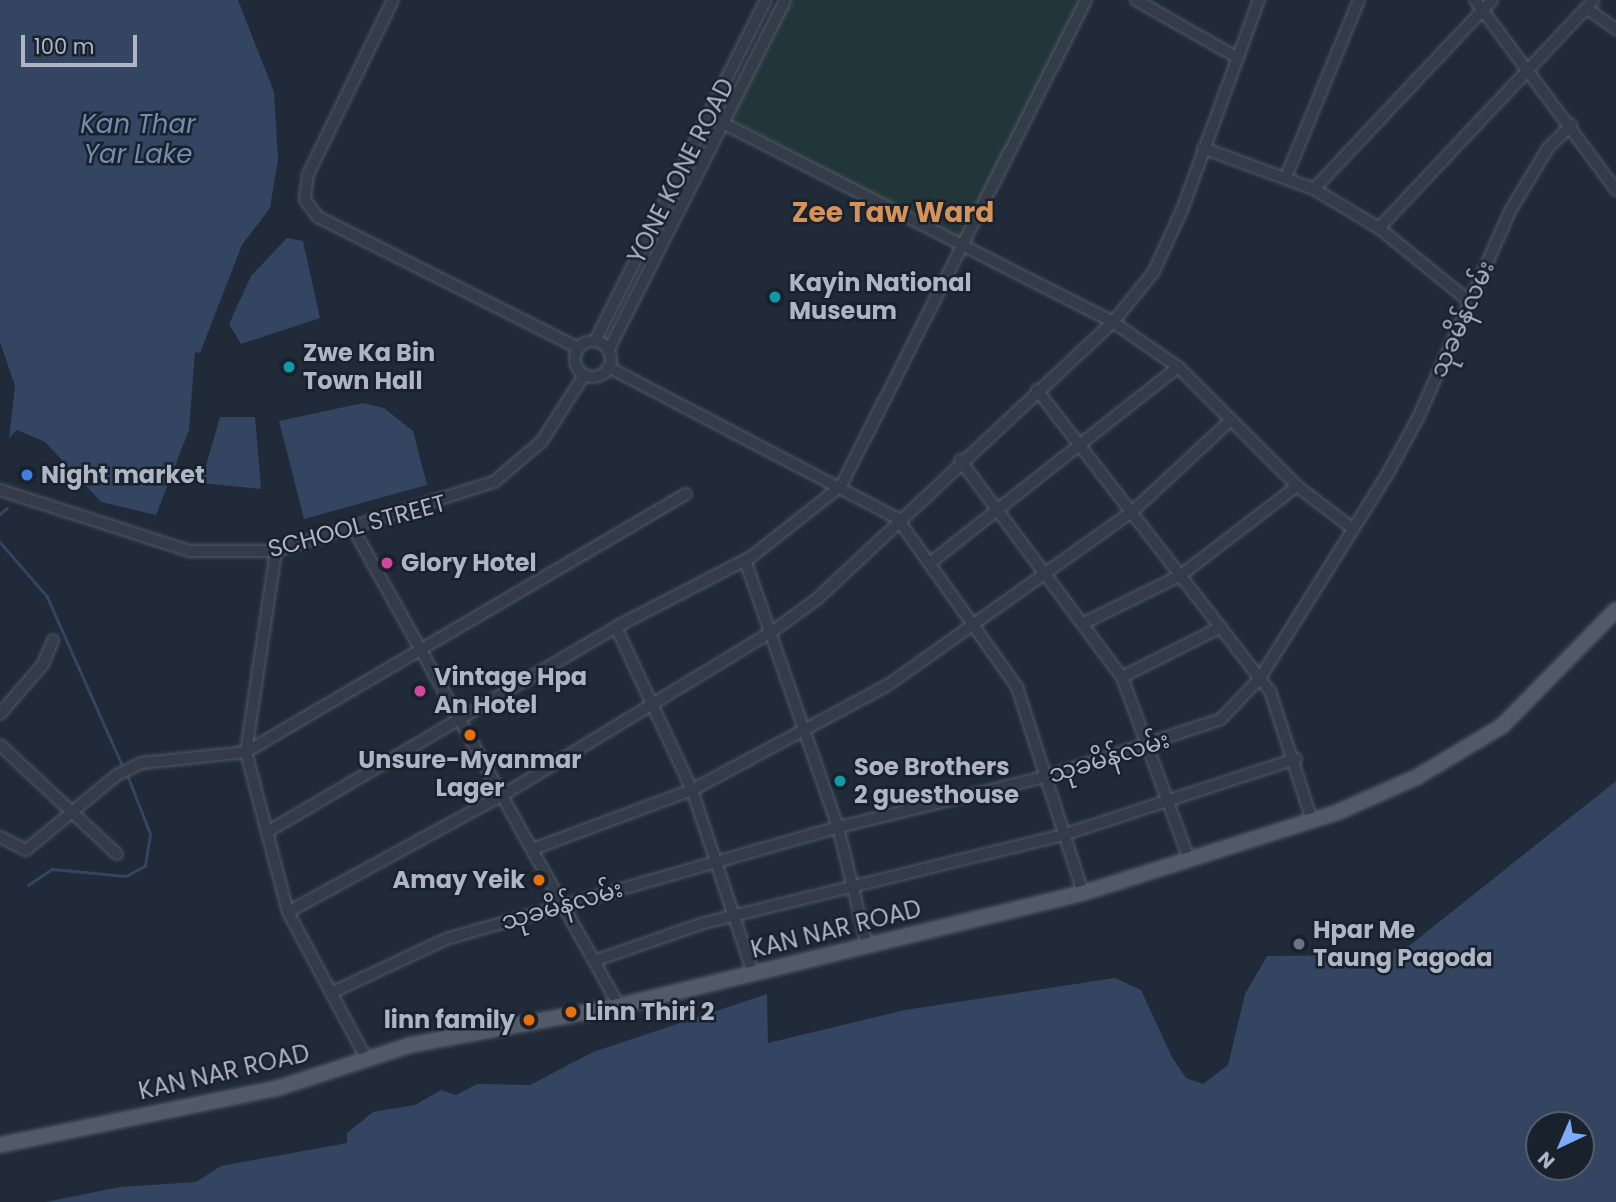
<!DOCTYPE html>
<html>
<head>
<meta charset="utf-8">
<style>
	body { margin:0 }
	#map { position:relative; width:1616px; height:1202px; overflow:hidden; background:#202a38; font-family:Poppins,"Noto Sans Myanmar",sans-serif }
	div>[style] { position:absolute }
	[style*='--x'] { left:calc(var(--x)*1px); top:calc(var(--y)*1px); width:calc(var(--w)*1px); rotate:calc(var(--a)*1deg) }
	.green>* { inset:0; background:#223639 }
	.water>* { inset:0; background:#334560 }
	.stream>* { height:2.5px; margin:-1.25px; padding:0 1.25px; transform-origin:1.25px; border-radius:1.25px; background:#334560 }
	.roads { filter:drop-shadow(0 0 2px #515966) drop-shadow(0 0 2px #515966) }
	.minor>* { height:10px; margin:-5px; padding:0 5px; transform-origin:5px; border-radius:5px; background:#333c48 }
	.minor>.ring { margin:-5px; padding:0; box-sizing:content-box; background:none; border:10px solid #333c48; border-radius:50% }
	.major>* { height:14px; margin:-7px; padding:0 7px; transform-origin:7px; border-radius:7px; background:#515a69 }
	.dots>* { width:19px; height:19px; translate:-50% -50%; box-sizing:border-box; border:4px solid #19212d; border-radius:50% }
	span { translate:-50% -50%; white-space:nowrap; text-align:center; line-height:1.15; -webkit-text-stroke:5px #19212d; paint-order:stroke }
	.street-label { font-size:24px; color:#aeb6c5 }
	.poi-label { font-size:24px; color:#aeb6c5; font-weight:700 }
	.left { translate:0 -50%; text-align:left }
	.right { translate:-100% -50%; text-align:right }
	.water-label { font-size:26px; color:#748cae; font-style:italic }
	.quarter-label { font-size:28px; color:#d59259; font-weight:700 }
	.north { position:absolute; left:1525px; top:1111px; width:70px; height:70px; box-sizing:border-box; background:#19212d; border:2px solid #555d6a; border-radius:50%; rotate:224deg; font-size:19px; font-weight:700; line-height:28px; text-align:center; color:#aeb6c5 }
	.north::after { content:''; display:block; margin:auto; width:24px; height:32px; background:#7eabfa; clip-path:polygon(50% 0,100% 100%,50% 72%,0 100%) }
	.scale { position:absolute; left:21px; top:35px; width:116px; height:32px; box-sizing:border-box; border:4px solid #aeb6c5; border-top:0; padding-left:9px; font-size:21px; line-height:24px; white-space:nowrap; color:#aeb6c5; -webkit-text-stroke:5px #19212d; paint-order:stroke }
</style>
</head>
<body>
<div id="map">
	<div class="green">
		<div style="clip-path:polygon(785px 0,1088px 0,966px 242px,723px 123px)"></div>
	</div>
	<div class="water">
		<div style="clip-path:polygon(0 0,238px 0,274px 92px,278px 159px,270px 208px,242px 245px,200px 353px,195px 352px,189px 430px,156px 515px,101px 502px,45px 442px,17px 430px,9px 438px,15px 386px,0 342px)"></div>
		<div style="clip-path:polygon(287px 238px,303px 241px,320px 318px,241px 344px,229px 324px,251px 276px)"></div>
		<div style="clip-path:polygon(363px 403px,384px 408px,413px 431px,427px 485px,304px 519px,279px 421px)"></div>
		<div style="clip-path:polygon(220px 417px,255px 417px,261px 489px,201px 483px)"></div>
		<div style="clip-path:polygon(evenodd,1616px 781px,1616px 1202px,46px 1202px,120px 1187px,196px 1182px,221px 1166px,347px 1143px,347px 1133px,373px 1112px,415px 1105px,441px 1090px,456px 1095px,477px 1084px,530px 1085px,593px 1052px,767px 994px,768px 1043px,905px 1010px,1115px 978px,1141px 990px,1172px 1057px,1186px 1078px,1203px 1084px,1228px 1065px,1245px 994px,1267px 956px,1370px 955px,1409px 946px,1616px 781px,1539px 1125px,1581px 1125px,1581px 1167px,1539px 1167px,1539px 1125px)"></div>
	</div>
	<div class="stream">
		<div style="--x:0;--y:514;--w:9;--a:-41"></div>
		<div style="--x:0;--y:542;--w:72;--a:49"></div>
		<div style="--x:47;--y:596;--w:189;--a:66"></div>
		<div style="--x:28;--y:885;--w:29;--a:-34"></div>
		<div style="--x:52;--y:869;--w:74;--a:5.4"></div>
		<div style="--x:126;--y:876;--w:21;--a:-28"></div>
		<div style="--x:145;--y:866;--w:32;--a:-81"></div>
		<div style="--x:150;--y:834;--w:63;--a:-111.3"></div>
	</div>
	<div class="roads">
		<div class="minor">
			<div style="--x:393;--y:0;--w:194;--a:116"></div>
			<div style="--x:308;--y:174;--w:26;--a:97"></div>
			<div style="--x:305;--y:200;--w:21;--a:53"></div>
			<div style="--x:318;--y:217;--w:291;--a:26.7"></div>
			<div style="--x:1136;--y:0;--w:117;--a:29.6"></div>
			<div style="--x:1475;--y:0;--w:237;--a:53.4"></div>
			<div style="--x:1586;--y:8;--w:37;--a:35"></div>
			<div style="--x:709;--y:116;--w:453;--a:27"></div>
			<div style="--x:1113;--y:322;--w:79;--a:34.7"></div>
			<div style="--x:1178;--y:367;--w:168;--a:45"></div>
			<div style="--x:1297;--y:486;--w:69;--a:37.4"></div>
			<div style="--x:1203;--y:148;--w:118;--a:20.3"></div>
			<div style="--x:1314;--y:189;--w:76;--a:31"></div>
			<div style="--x:1379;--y:228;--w:117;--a:39.1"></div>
			<div style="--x:1286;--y:177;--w:191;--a:-67.6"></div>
			<div style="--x:1314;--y:189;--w:260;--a:-46.7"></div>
			<div style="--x:1379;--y:228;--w:313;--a:-46.7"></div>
			<div style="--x:595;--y:341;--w:381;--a:-63.4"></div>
			<div class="ring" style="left:575px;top:341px;width:26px;height:26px"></div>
			<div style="--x:608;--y:351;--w:393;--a:-63.2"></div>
			<div style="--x:608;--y:367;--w:326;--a:27.6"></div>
			<div style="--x:897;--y:518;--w:207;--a:54.6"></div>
			<div style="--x:1017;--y:687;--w:216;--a:72.2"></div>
			<div style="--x:1037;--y:390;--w:381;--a:52.3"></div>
			<div style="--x:1270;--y:691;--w:133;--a:72"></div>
			<div style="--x:960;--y:460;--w:271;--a:53.3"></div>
			<div style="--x:1122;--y:677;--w:191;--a:69.8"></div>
			<div style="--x:0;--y:490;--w:200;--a:17.8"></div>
			<div style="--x:190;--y:551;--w:86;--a:0"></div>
			<div style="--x:276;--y:551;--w:229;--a:-17.6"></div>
			<div style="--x:494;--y:482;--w:63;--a:-40.5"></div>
			<div style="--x:542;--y:441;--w:78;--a:-57.5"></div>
			<div style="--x:354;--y:530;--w:545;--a:60.89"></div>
			<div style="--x:276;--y:551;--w:203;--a:98.5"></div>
			<div style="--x:246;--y:752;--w:165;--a:75.3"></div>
			<div style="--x:288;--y:912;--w:166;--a:61.9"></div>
			<div style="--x:745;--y:560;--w:283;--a:70.8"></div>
			<div style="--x:838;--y:827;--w:122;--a:76.2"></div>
			<div style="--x:930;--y:563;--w:316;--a:-38.3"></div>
			<div style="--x:1084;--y:623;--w:108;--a:-26.3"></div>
			<div style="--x:1181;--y:575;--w:146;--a:-37.5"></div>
			<div style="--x:616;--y:627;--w:180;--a:65"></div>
			<div style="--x:692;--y:790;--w:193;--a:71.6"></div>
			<div style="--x:1122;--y:677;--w:111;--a:-26.8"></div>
			<div style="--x:0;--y:714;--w:66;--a:-49.3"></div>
			<div style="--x:43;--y:664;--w:26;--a:-67"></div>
			<div style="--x:0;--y:745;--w:160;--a:43"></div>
			<div style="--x:267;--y:832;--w:405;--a:-30.4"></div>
			<div style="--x:616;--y:627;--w:152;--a:-27.4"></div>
			<div style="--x:751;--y:557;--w:115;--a:-38.3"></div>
			<div style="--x:841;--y:486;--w:544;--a:-63.25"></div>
			<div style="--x:0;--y:837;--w:29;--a:27"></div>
			<div style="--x:26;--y:850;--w:118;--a:-39.5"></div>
			<div style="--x:117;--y:775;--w:28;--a:-26"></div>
			<div style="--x:142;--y:763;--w:105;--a:-6"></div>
			<div style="--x:246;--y:752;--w:510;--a:-30.39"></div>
			<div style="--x:533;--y:849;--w:170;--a:-20.4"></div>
			<div style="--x:692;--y:790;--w:222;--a:-28.2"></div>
			<div style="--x:888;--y:685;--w:301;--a:-35.4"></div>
			<div style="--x:1133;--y:511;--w:134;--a:-42.9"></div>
			<div style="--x:288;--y:912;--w:245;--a:-28.6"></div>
			<div style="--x:503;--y:795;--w:316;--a:-31.3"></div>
			<div style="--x:773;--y:631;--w:54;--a:-36"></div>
			<div style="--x:817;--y:599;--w:405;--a:-43.1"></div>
			<div style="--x:1113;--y:322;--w:63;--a:-50.8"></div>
			<div style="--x:1153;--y:273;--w:69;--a:-65.3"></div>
			<div style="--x:1182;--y:210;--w:224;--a:-69.9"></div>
			<div style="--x:594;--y:961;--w:116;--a:-19.1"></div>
			<div style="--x:704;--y:923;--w:373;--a:-13.8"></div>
			<div style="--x:1066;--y:834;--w:242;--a:-18.1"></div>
			<div style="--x:333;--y:992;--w:125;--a:-25.1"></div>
			<div style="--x:446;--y:939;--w:400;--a:-15.9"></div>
			<div style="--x:831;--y:829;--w:224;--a:-13.7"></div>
			<div style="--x:1049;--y:776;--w:181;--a:-18.3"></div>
			<div style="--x:1221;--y:719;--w:57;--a:-46.4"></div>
			<div style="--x:1260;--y:678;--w:239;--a:-58"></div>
			<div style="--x:1387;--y:475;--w:65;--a:-61.5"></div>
			<div style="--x:1418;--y:418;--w:227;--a:-66"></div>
			<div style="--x:1510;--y:211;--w:74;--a:-58.9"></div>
			<div style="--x:1548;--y:148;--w:33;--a:-45"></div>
		</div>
		<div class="major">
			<div style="--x:0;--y:1145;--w:284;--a:-11.6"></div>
			<div style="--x:278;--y:1088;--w:139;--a:-18"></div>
			<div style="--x:410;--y:1045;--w:213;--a:-10.6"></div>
			<div style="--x:619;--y:1006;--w:478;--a:-13.7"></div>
			<div style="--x:1083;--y:893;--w:268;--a:-17.6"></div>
			<div style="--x:1338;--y:812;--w:86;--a:-23.9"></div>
			<div style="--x:1417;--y:777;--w:99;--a:-31"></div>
			<div style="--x:1502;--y:726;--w:163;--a:-45.5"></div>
		</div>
	</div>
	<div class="dots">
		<div style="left:775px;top:297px;background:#0f9aa8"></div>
		<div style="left:289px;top:367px;background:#0f9aa8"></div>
		<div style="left:27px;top:475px;background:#3f7fe0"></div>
		<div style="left:387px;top:563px;background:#d1479c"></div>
		<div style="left:420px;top:691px;background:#d1479c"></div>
		<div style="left:470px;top:735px;background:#e8710a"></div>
		<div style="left:840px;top:781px;background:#0f9aa8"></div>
		<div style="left:539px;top:880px;background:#e8710a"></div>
		<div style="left:1299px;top:944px;background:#6b7280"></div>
		<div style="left:571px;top:1012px;background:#e8710a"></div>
		<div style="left:529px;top:1020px;background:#e8710a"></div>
	</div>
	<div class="street-label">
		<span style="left:681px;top:171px;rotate:-63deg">YONE KONE ROAD</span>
		<span style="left:1462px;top:319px;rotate:-66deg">သုခမိန်လမ်း</span>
		<span style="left:357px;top:526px;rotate:-15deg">SCHOOL STREET</span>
		<span style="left:1109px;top:757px;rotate:-17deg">သုခမိန်လမ်း</span>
		<span style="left:562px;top:905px;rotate:-16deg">သုခမိန်လမ်း</span>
		<span style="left:836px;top:929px;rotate:-14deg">KAN NAR ROAD</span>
		<span style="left:224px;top:1072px;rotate:-13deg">KAN NAR ROAD</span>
	</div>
	<div class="poi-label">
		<span class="left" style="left:789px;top:297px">Kayin National<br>Museum</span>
		<span class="left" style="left:303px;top:367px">Zwe Ka Bin<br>Town Hall</span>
		<span class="left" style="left:41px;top:475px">Night market</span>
		<span class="left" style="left:401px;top:563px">Glory Hotel</span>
		<span class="left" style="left:434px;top:691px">Vintage Hpa<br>An Hotel</span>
		<span style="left:470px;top:774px">Unsure-Myanmar<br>Lager</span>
		<span class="left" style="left:854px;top:781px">Soe Brothers<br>2 guesthouse</span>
		<span class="right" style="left:525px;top:880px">Amay Yeik</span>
		<span class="left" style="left:1313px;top:944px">Hpar Me<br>Taung Pagoda</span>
		<span class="left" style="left:585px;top:1012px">Linn Thiri 2</span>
		<span class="right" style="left:515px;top:1020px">linn family</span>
	</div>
	<div class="water-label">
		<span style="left:138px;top:140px">Kan Thar<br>Yar Lake</span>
	</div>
	<div class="quarter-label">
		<span style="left:893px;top:213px">Zee Taw Ward</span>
	</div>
	<div class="north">N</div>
	<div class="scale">100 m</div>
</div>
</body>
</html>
